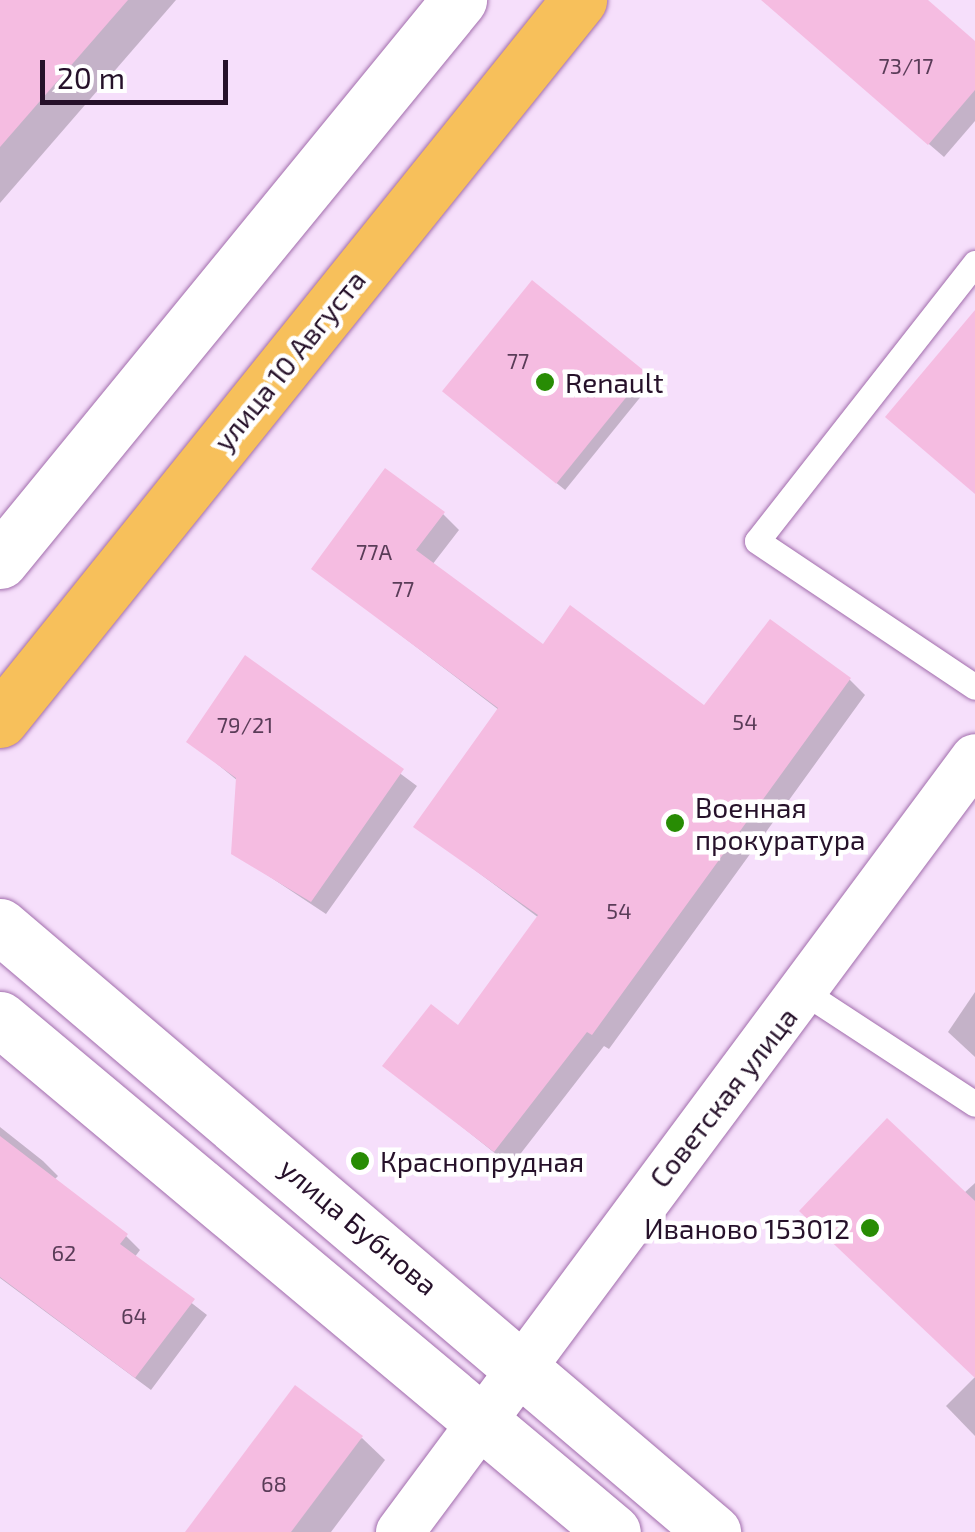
<!DOCTYPE html>
<html>
<head>
<meta charset="utf-8">
<style>
	body { margin:0 }
	#map { position:relative; width:975px; height:1532px; overflow:hidden; background:#f6dffb; font-family:"Exo 2",sans-serif }
	div>[style] { position:absolute }
	[style*='--x'] { left:calc(var(--x)*1px); top:calc(var(--y)*1px); width:calc(var(--w)*1px); rotate:calc(var(--a)*1deg) }
	.shadow>* { inset:0; background:#0003; transform-origin:0 0 }
	.building>* { inset:0; background:#f5bce1; transform-origin:0 0 }
	.roads { filter:drop-shadow(0 0 2px #a16dac) drop-shadow(0 0 2px #a16dac) }
	.lane>* { height:25px; margin:-12.5px; padding:0 12.5px; transform-origin:12.5px; border-radius:12.5px; background:#fff }
	.street>* { height:48px; margin:-24px; padding:0 24px; transform-origin:24px; border-radius:24px; background:#fff }
	.secondary>* { height:55px; margin:-27.5px; padding:0 27.5px; transform-origin:27.5px; border-radius:27.5px; background:#fff }
	.highway>* { height:55px; margin:-27.5px; padding:0 27.5px; transform-origin:27.5px; border-radius:27.5px; background:#f7c05b }
	.dots>* { width:28px; height:28px; translate:-50% -50%; box-sizing:border-box; border:5px solid #fff; border-radius:50% }
	span { translate:-50% -50%; white-space:nowrap; text-align:center; line-height:1.15; -webkit-text-stroke:9px #fff; paint-order:stroke }
	.number-label { font-size:22px; color:#5a3c58 }
	.number-label span { -webkit-text-stroke-width:0 }
	.street-label { font-size:28px; color:#26112a }
	.poi-label { font-size:28px; color:#26112a }
	.left { translate:0 -50%; text-align:left }
	.right { translate:-100% -50%; text-align:right }
	.scale { position:absolute; left:40px; top:60px; width:188px; height:45px; box-sizing:border-box; border:5px solid #26112a; border-top:0; padding-left:12px; font-size:30px; line-height:35px; white-space:nowrap; color:#26112a; -webkit-text-stroke:8px #fff; paint-order:stroke }
</style>
</head>
<body>
<div id="map">
	<div class="shadow">
		<div style="clip-path:polygon(0 0,176px 0,0 203px)"></div>
		<div style="clip-path:polygon(762px 0,924px 0,975px 44px,975px 121px,944px 157px)"></div>
		<div style="left:532px;top:283px;width:156px;height:140px;rotate:39deg"></div>
		<div style="clip-path:polygon(443px 514px,459px 530px,432px 565px,544px 648px,705px 708px,849px 679px,865px 695px,609px 1049px,604px 1046px,511px 1166px,386px 1066px,458px 1029px,539px 918px,416px 826px,499px 710px,314px 569px)"></div>
		<div style="clip-path:polygon(246px 659px,417px 786px,326px 914px,234px 853px,238px 781px,189px 741px)"></div>
		<div style="clip-path:polygon(975px 992px,975px 1057px,948px 1032px)"></div>
		<div style="clip-path:polygon(0 1127px,43px 1161px,58px 1176px,54px 1180px,126px 1236px,140px 1250px,134px 1258px,207px 1315px,151px 1390px,0 1278px)"></div>
		<div style="clip-path:polygon(975px 1183px,975px 1375px,963px 1194px)"></div>
		<div style="clip-path:polygon(975px 1377px,975px 1436px,946px 1406px)"></div>
		<div style="clip-path:polygon(362px 1438px,385px 1460px,331px 1532px,188px 1532px)"></div>
	</div>
	<div class="building">
		<div style="clip-path:polygon(0 0,128px 0,0 147px)"></div>
		<div style="clip-path:polygon(761px 0,928px 0,975px 41px,975px 90px,928px 145px)"></div>
		<div style="left:532px;top:280px;width:147px;height:143px;rotate:39deg"></div>
		<div style="clip-path:polygon(975px 310px,975px 494px,885px 417px)"></div>
		<div style="clip-path:polygon(385px 468px,445px 512px,416px 550px,543px 644px,570px 605px,704px 705px,770px 619px,851px 678px,592px 1035px,587px 1032px,494px 1152px,382px 1066px,431px 1004px,458px 1025px,538px 915px,413px 827px,498px 708px,311px 569px)"></div>
		<div style="clip-path:polygon(245px 655px,404px 769px,311px 902px,231px 854px,236px 778px,186px 742px)"></div>
		<div style="clip-path:polygon(887px 1118px,975px 1201px,975px 1378px,799px 1211px)"></div>
		<div style="clip-path:polygon(0 1136px,128px 1234px,120px 1244px,195px 1299px,135px 1378px,0 1277px)"></div>
		<div style="clip-path:polygon(295px 1385px,363px 1436px,291px 1532px,185px 1532px)"></div>
	</div>
	<div class="roads">
		<div class="lane">
			<div style="--x:975;--y:263;--w:353;--a:128.1"></div>
			<div style="--x:757;--y:541;--w:262;--a:33.8"></div>
			<div style="--x:804;--y:992;--w:204;--a:33.2"></div>
		</div>
		<div class="street">
			<div style="--x:400;--y:1532;--w:964;--a:-53.39"></div>
		</div>
		<div class="secondary">
			<div style="--x:0;--y:561;--w:725;--a:-50.71"></div>
			<div style="--x:0;--y:926;--w:936;--a:40.36"></div>
			<div style="--x:0;--y:1019;--w:799;--a:39.92"></div>
		</div>
		<div class="highway">
			<div style="--x:0;--y:720;--w:924;--a:-51.19"></div>
		</div>
	</div>
	<div class="dots">
		<div style="left:545px;top:382px;background:#288c04"></div>
		<div style="left:675px;top:823px;background:#288c04"></div>
		<div style="left:360px;top:1161px;background:#288c04"></div>
		<div style="left:870px;top:1228px;background:#288c04"></div>
	</div>
	<div class="number-label">
		<span style="left:906px;top:66px">73/17</span>
		<span style="left:518px;top:361px">77</span>
		<span style="left:374px;top:552px">77А</span>
		<span style="left:403px;top:589px">77</span>
		<span style="left:745px;top:722px">54</span>
		<span style="left:245px;top:725px">79/21</span>
		<span style="left:619px;top:911px">54</span>
		<span style="left:64px;top:1253px">62</span>
		<span style="left:134px;top:1316px">64</span>
		<span style="left:274px;top:1484px">68</span>
	</div>
	<div class="street-label">
		<span style="left:289px;top:360px;rotate:-51deg">улица 10 Августа</span>
		<span style="left:723px;top:1097px;rotate:-52deg">Советская улица</span>
		<span style="left:359px;top:1226px;rotate:40deg">улица Бубнова</span>
	</div>
	<div class="poi-label">
		<span class="left" style="left:565px;top:382px">Renault</span>
		<span class="left" style="left:695px;top:823px">Военная<br>прокуратура</span>
		<span class="left" style="left:380px;top:1161px">Краснопрудная</span>
		<span class="right" style="left:850px;top:1228px">Иваново 153012</span>
	</div>
	<div class="scale">20 m</div>
</div>
</body>
</html>
